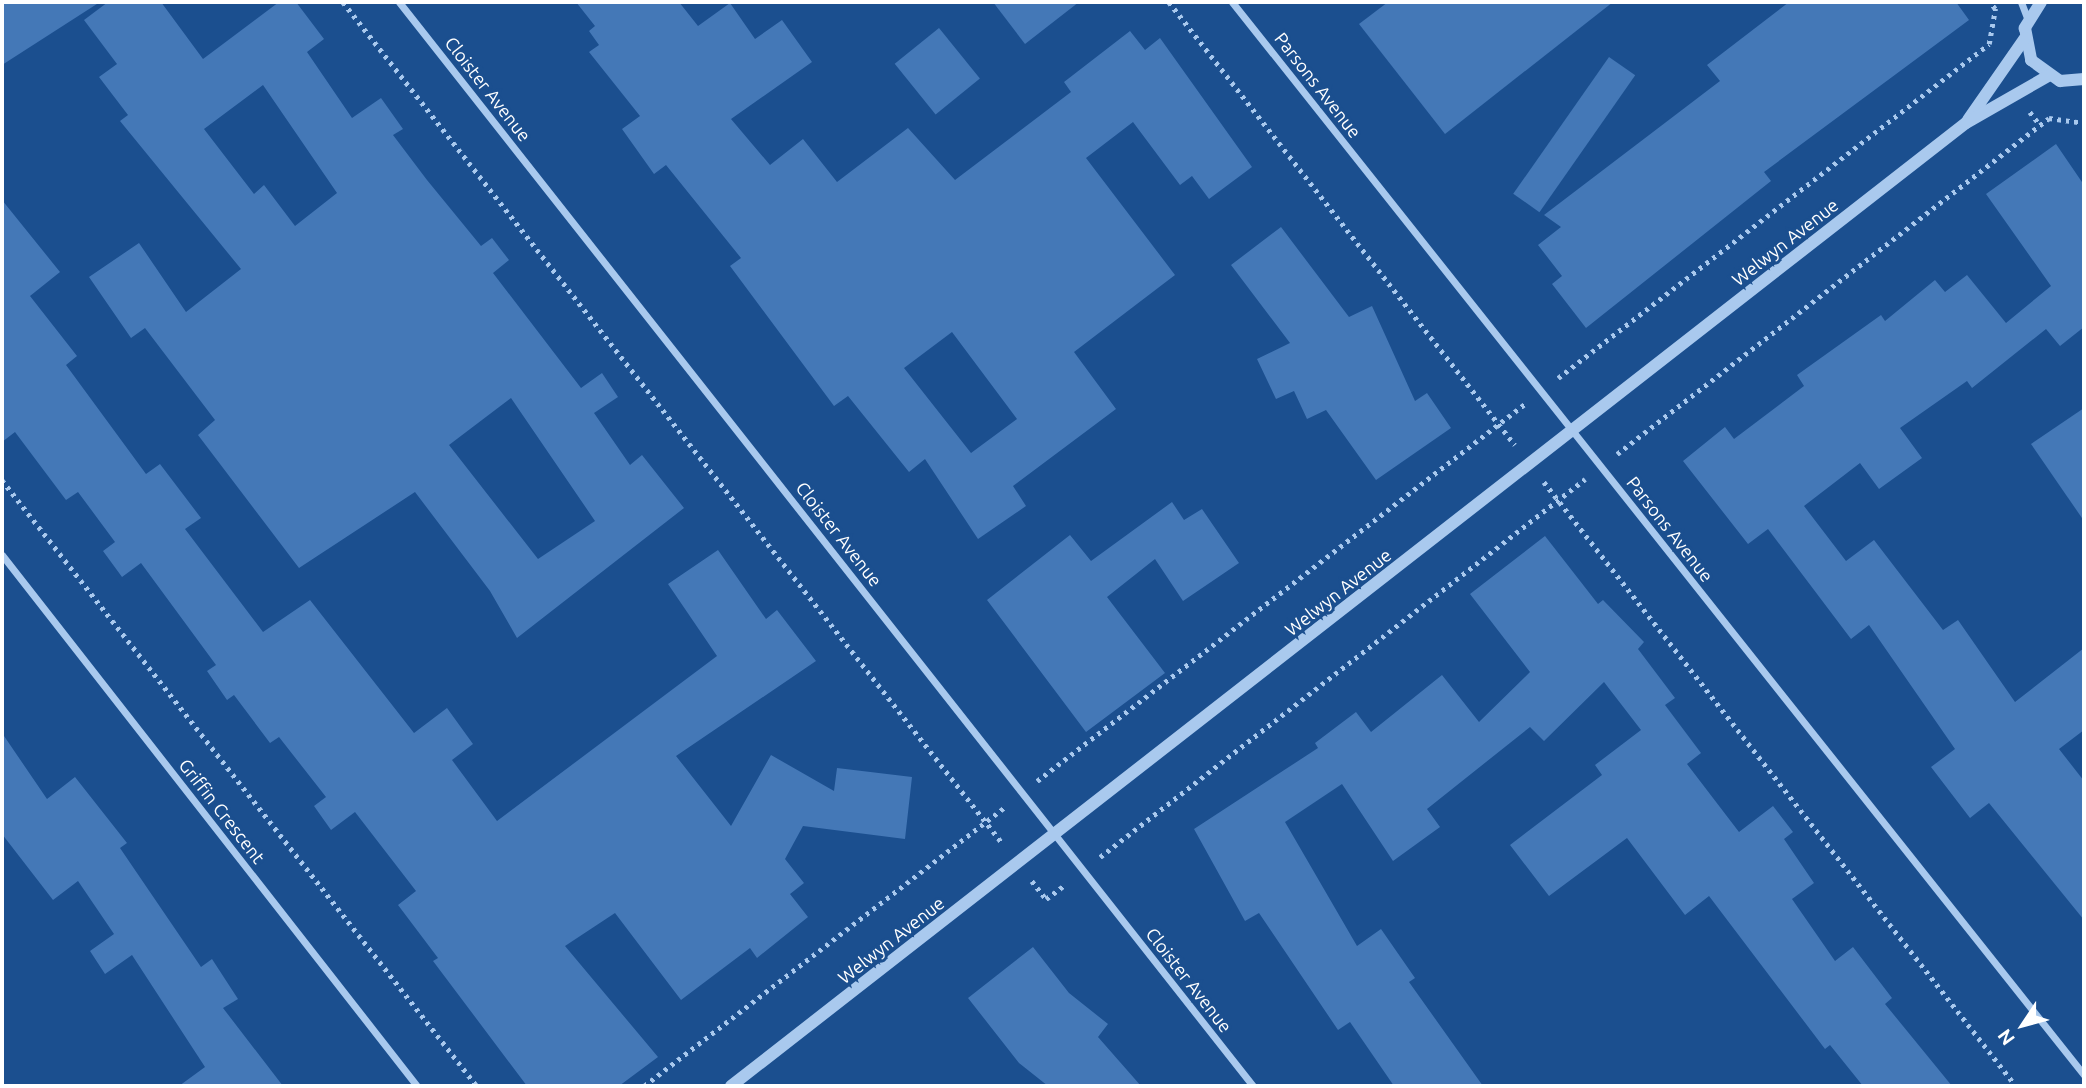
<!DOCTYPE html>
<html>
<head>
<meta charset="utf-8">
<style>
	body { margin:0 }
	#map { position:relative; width:2086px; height:1088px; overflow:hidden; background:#1b4f8f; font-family:Ubuntu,sans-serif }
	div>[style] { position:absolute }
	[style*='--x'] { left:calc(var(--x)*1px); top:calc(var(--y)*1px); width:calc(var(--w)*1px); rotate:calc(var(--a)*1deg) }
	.building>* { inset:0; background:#4478b7; transform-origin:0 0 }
	.path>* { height:4.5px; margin-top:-2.25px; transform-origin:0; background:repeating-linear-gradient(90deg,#a9c9ee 0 3.5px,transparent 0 8.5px) }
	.minor>* { height:7px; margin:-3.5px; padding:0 3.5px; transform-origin:3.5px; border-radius:3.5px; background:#a9c9ee }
	.tertiary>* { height:12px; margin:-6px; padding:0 6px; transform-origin:6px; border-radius:6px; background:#a9c9ee }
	span { translate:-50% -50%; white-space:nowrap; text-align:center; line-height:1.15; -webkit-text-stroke:6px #1b4f8f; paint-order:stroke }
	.street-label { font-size:18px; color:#fff }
	.frame { position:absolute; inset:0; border:4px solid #fff; pointer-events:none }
	.north { position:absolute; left:1988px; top:990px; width:70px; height:70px; -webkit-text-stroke:5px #1b4f8f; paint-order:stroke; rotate:234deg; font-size:19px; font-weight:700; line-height:28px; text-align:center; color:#fff }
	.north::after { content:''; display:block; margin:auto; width:24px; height:32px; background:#fff; clip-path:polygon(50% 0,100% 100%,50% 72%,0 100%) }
</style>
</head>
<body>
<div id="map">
	<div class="building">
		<div style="clip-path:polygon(2px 2px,100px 2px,2px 65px)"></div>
		<div style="clip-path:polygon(evenodd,108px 2px,161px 2px,203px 59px,279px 2px,296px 2px,324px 39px,307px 52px,352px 118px,381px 98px,403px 129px,393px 135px,427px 180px,481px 246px,492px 238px,509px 260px,493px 273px,581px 388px,602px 373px,618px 397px,594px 413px,630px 465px,642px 455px,684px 508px,517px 638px,490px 591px,415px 492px,299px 568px,198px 435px,215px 420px,145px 328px,131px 338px,89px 277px,139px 243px,186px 312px,241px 269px,120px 121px,128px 115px,99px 77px,117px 64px,84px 20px,108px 2px,263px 85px,337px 193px,295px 226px,264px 185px,254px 194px,204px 129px,263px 85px,108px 2px,511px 398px,595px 521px,538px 559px,449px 445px,511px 398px)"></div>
		<div style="clip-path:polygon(evenodd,576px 2px,679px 2px,698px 26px,730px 3px,755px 39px,782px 20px,812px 62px,731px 119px,770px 165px,803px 139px,837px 182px,908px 128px,955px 180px,1071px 92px,1064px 82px,1130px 31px,1145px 50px,1160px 38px,1252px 167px,1209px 199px,1192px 176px,1180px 185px,1133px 122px,1086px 158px,1175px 275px,1074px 352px,1116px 409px,1013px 486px,1026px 506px,978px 539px,925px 459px,909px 472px,848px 396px,834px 406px,730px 266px,741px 258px,666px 165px,654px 174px,622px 129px,640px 116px,589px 52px,599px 45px,589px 31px,595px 26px,576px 2px,952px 332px,1017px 419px,971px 453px,904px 368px,952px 332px)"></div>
		<div style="clip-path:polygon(993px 2px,1079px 2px,1025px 44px)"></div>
		<div style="clip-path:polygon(1388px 2px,1613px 2px,1445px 134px,1359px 24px)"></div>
		<div style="clip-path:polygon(1789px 2px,1956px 2px,1969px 20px,1764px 172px,1771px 181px,1586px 328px,1552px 284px,1562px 276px,1538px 245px,1561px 227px,1544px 215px,1720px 81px,1707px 65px)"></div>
		<div style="left:939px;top:28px;width:65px;height:57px;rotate:51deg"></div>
		<div style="left:1609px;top:57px;width:32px;height:167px;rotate:35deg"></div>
		<div style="clip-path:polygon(2056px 144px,2084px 185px,2084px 327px,2060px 346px,2046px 329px,1972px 388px,1967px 381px,1900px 428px,1922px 458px,1879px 489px,1860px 463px,1804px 506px,1846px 561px,1874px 540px,1943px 630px,1958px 620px,2015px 702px,2084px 648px,2084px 730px,2059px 749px,2084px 781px,2084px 920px,1989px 803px,1970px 818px,1931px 767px,1955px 749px,1869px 625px,1851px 639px,1768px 529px,1748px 544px,1683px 461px,1725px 427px,1734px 439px,1804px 386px,1797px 375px,1881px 315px,1885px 321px,1935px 280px,1945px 292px,1967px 275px,2006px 323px,2051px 286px,1986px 194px)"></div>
		<div style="clip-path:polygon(2px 200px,60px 272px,30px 296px,77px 356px,66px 365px,146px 474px,160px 464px,201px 518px,185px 529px,263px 632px,310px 600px,414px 733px,447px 708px,473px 744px,452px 760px,497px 821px,717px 656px,668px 584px,718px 550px,766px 619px,777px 610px,816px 661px,676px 756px,731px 826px,771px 755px,834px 791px,837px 768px,912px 777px,905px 839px,803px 826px,785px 859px,804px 883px,790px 894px,808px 917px,757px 958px,750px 948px,681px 1000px,615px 913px,565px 946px,658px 1057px,619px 1086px,527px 1086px,433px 961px,438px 958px,398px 905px,416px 891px,355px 812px,331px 830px,314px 806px,326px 797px,279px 737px,270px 743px,234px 695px,227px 700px,207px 671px,216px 665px,141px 563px,122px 577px,103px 551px,115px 542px,78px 492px,66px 500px,15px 432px,2px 442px)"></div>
		<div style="clip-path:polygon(1281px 227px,1349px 317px,1372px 306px,1415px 401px,1427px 393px,1451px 428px,1376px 480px,1326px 410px,1307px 419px,1294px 391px,1276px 399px,1257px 359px,1290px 343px,1231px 265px)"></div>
		<div style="clip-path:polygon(2084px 408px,2084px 521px,2031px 444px)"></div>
		<div style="clip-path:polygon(1172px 502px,1184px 520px,1202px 509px,1239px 563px,1183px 601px,1155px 559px,1107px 597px,1165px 673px,1086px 732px,987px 600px,1070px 535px,1091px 561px)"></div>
		<div style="clip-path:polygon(1545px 536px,1598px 604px,1603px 600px,1644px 642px,1638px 649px,1675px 698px,1665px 705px,1701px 753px,1687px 764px,1739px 832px,1773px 806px,1793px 832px,1784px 839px,1814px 883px,1792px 899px,1835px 961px,1853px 947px,1892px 998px,1885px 1004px,1952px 1086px,1863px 1086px,1830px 1045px,1825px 1049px,1709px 896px,1685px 915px,1627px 838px,1549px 896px,1510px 845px,1602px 775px,1595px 765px,1641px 730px,1604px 682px,1544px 741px,1530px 727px,1427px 809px,1440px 827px,1393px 861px,1342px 784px,1285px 822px,1357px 946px,1381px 929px,1415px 978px,1409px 982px,1483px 1086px,1394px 1086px,1350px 1022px,1338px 1030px,1259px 913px,1245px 921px,1194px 829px,1318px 748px,1315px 743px,1356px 712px,1371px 732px,1442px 675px,1479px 722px,1530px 672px,1470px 594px)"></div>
		<div style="clip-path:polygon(2px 733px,47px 799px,75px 777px,127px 843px,120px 848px,201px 967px,212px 959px,238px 999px,223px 1008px,283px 1086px,179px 1086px,205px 1067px,132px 955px,105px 974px,90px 951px,114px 934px,78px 881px,53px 900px,2px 834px)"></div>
		<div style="clip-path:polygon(1033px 947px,1069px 993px,1108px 1024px,1098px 1037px,1141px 1086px,1048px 1086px,1019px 1063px,968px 998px)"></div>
	</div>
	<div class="path">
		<div style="--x:343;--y:2;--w:1070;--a:51.91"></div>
		<div style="--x:1169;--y:2;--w:562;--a:52.01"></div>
		<div style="--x:2030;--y:112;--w:16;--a:52"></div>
		<div style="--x:1558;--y:378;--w:545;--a:-37.77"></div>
		<div style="--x:1989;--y:44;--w:36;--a:-80"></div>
		<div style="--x:1995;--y:9;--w:9;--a:-126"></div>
		<div style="--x:1617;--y:454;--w:547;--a:-37.87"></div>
		<div style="--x:2049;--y:118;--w:35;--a:8"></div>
		<div style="--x:2;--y:480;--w:770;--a:51.91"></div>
		<div style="--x:1544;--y:482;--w:767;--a:51.99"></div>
		<div style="--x:1037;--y:781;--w:618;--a:-37.7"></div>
		<div style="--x:1100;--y:857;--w:615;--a:-37.93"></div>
		<div style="--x:1032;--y:881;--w:23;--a:52"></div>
		<div style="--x:1046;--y:899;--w:25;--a:-37"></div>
		<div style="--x:644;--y:1086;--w:458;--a:-37.7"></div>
	</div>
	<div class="minor">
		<div style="--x:399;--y:2;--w:1380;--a:51.77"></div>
		<div style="--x:1232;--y:2;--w:1370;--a:51.55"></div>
		<div style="--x:2021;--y:2;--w:19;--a:69"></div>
		<div style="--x:2;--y:555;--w:674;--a:51.99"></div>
	</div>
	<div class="tertiary">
		<div style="--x:2041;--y:2;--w:31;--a:122"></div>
		<div style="--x:2025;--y:28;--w:33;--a:79"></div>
		<div style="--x:2031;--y:60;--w:36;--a:36"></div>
		<div style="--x:2060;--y:81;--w:24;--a:-5"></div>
		<div style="--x:1968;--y:120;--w:100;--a:-55.2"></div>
		<div style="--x:731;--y:1086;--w:1566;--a:-37.95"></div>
		<div style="--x:1966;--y:123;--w:95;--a:-29.8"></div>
	</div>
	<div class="street-label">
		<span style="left:1318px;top:85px;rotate:52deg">Parsons Avenue</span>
		<span style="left:488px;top:89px;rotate:52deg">Cloister Avenue</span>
		<span style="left:1785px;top:242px;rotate:-38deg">Welwyn Avenue</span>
		<span style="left:1670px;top:529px;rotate:52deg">Parsons Avenue</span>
		<span style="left:839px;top:534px;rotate:52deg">Cloister Avenue</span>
		<span style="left:1338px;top:592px;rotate:-38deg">Welwyn Avenue</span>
		<span style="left:222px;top:811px;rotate:52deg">Griffin Crescent</span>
		<span style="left:891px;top:940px;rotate:-38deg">Welwyn Avenue</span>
		<span style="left:1189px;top:980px;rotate:52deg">Cloister Avenue</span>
	</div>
	<div class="frame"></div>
	<div class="north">N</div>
</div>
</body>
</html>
